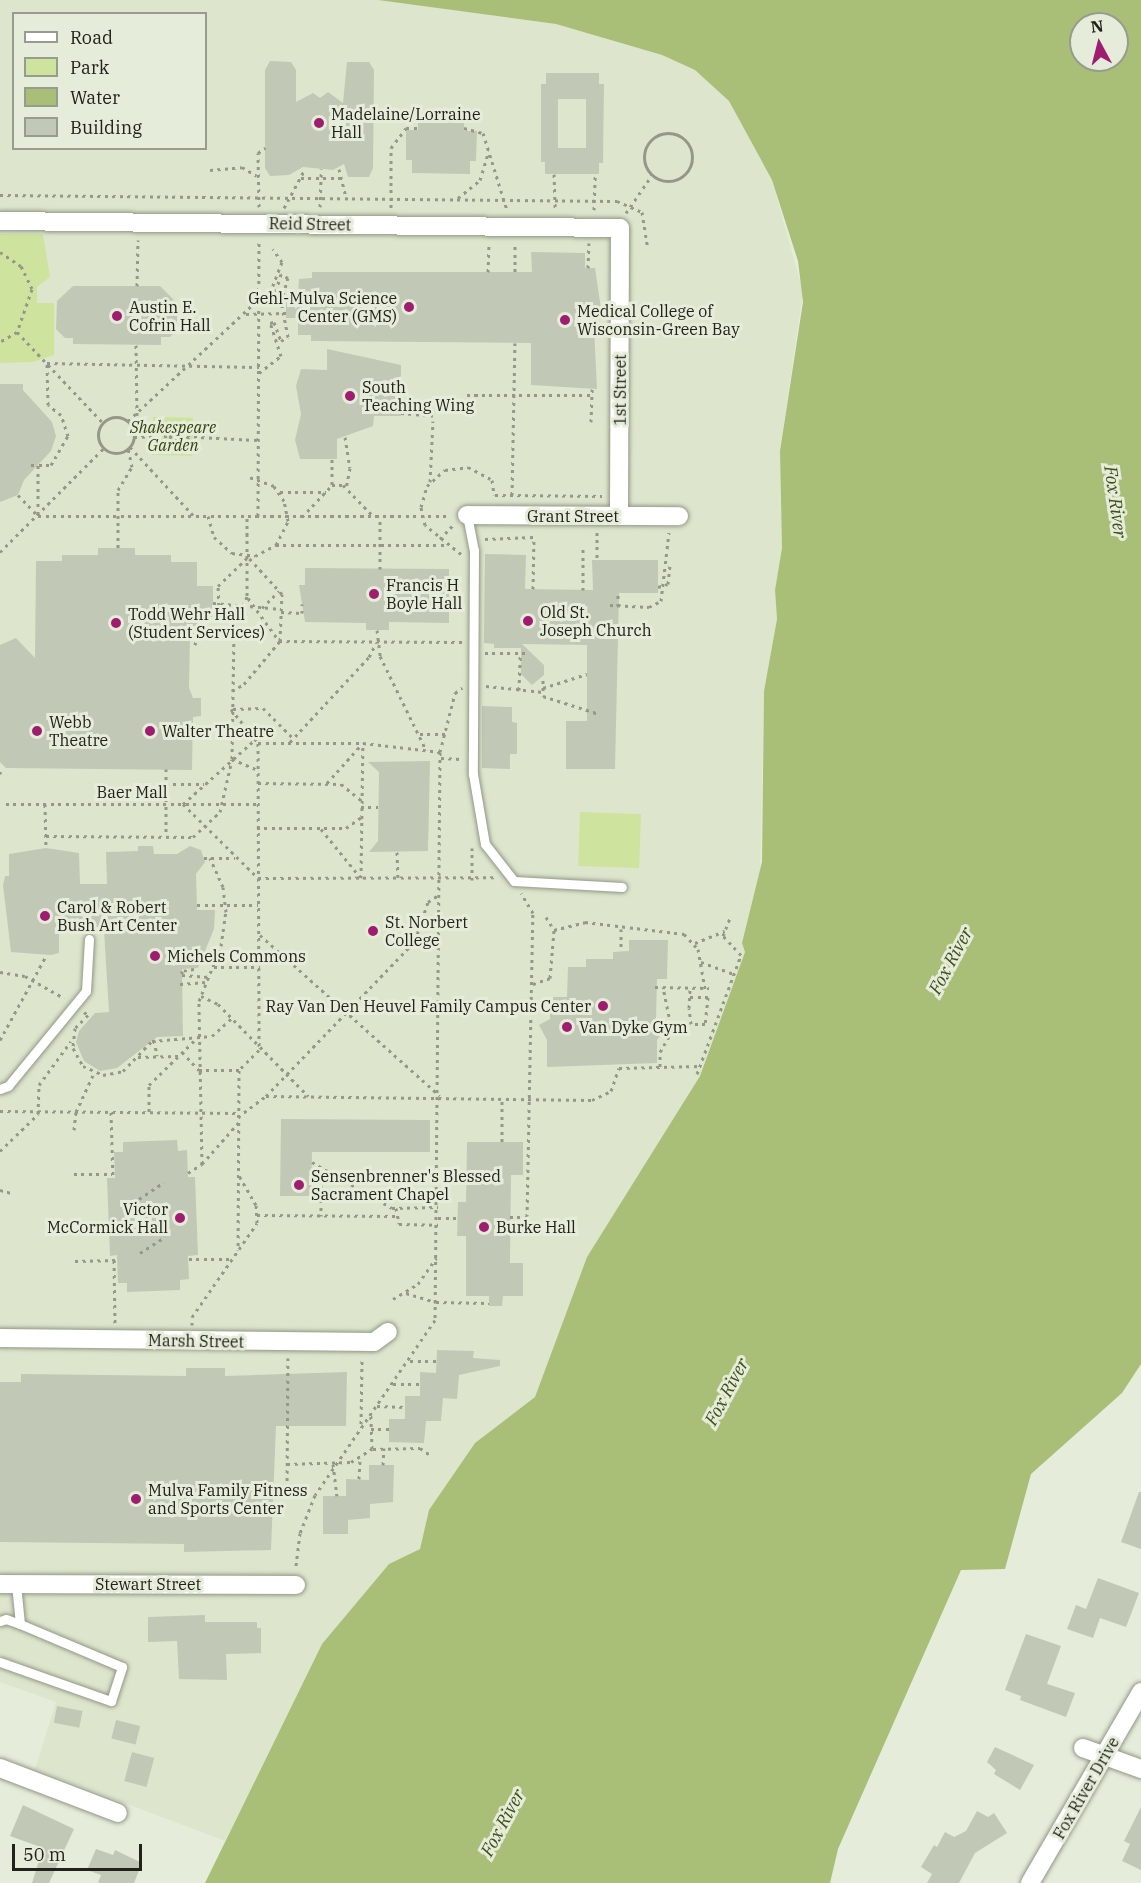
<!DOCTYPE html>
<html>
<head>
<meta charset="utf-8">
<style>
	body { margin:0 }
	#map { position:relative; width:1141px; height:1883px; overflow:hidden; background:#e6ecda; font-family:"IBM Plex Serif",serif }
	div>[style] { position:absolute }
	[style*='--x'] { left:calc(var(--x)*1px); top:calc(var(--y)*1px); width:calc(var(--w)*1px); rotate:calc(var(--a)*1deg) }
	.built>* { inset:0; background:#dde6cc }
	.green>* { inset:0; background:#cde39e; transform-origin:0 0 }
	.water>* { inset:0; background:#a9bf77 }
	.building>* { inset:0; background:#c1c8b6; transform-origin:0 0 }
	.path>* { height:3px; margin-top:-1.5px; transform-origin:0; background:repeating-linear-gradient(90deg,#93988a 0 3px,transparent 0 7.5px) }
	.path>.ring { margin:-1.5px; padding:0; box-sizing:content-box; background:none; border:3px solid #93988a; border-radius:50% }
	.roads { filter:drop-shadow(0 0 2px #919786) drop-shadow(0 0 2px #919786) }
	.service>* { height:9px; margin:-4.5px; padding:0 4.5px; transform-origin:4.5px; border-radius:4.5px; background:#fff }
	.minor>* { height:18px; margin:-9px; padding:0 9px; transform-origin:9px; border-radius:9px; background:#fff }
	.dots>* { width:16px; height:16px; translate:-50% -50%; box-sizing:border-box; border:3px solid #e6ecda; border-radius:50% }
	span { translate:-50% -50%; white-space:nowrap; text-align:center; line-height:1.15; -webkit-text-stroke:6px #e6ecda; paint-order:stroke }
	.poi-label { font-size:16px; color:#20231c }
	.left { translate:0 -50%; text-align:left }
	.right { translate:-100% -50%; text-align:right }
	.street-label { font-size:16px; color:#20231c }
	.park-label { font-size:16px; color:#33410a; font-style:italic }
	.water-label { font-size:18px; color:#404e1a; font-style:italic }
	.legend { position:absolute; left:12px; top:12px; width:195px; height:138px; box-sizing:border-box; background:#e6ecda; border:2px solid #979c8e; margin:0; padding:8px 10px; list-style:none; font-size:18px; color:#20231c }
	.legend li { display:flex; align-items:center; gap:12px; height:30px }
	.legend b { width:30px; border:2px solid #979c8e }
	.north { position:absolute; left:1069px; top:12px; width:60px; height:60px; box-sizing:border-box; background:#e6ecda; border:2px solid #979c8e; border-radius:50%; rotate:353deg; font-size:16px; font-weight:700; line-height:24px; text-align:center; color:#20231c }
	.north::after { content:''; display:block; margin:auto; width:21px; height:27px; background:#9f1d6f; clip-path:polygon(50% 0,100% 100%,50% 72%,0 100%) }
	.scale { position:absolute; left:12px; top:1844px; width:130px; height:27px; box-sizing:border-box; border:3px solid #20231c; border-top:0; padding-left:8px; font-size:18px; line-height:21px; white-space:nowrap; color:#20231c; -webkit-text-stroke:4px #e6ecda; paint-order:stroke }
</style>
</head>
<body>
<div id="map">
	<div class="built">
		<div style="clip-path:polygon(evenodd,0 0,378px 0,556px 24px,662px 55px,695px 70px,729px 101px,772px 180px,803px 292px,780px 451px,782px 548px,775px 590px,777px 619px,764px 691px,760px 884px,742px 943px,745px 952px,700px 1076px,587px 1257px,535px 1397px,475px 1443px,429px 1510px,420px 1549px,389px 1564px,322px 1644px,225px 1841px,35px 1769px,56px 1702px,0 1682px,0 0,14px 14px,206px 14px,206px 148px,14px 148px,14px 14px)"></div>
	</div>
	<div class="green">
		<div style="clip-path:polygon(0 234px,43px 234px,50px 277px,37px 287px,37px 303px,54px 303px,54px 355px,33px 362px,0 363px)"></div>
		<div style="left:153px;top:417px;width:40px;height:38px;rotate:1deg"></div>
		<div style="left:580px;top:812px;width:61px;height:54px;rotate:2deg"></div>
	</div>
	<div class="water">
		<div style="clip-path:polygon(evenodd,378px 0,1141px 0,1141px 1364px,1122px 1393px,1031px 1474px,1005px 1569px,961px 1570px,838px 1849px,830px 1883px,205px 1883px,322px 1644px,389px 1564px,420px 1549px,429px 1510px,475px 1443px,535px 1397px,587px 1257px,700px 1076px,745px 952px,742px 943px,762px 862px,764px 691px,777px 619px,775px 590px,782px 548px,780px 451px,803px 302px,798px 261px,772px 180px,729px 101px,695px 70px,662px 55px,556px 24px,378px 0,1081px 24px,1117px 24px,1117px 60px,1081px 60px,1081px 24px)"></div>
	</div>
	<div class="building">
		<div style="clip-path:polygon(270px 61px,291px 62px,296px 70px,296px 102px,313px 93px,320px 98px,328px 92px,343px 103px,347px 62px,369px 62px,374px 70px,373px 168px,369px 177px,348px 177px,344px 164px,333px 170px,303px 167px,289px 175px,270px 176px,265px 168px,265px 70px)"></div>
		<div style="clip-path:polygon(evenodd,546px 73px,599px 73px,599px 84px,604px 84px,603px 163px,599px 163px,599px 174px,545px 174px,545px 162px,541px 162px,541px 84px,546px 84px,546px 73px,558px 99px,586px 99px,586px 148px,558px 148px,558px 99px)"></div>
		<div style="clip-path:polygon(418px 121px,464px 122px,464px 131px,477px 131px,476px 161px,470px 161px,470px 174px,412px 173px,412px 160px,406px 160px,406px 130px,418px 130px)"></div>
		<div style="clip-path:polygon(531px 252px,585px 253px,585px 268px,595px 268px,601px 309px,594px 327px,597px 389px,531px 385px,531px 343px,311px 341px,311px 335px,298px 335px,298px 318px,286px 318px,286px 296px,298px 296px,299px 279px,312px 278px,312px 272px,532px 272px)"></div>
		<div style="clip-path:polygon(73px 286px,160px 286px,177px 303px,177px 329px,170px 337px,161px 337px,161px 345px,73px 344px,73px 338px,65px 338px,56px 329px,57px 301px)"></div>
		<div style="clip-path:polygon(327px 349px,401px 365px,401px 416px,374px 416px,373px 426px,337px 439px,337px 459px,300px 459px,295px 440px,301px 414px,296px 386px,301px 369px,327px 370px)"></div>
		<div style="clip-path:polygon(0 384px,23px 384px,23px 390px,52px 422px,56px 436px,51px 451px,24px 480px,18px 495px,0 502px)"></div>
		<div style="clip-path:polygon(98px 548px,135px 548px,135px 555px,171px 555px,171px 562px,197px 562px,197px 586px,213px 586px,213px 612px,197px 612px,197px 636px,190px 636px,189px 688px,193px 698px,201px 698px,201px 716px,193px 717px,192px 770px,6px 768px,0 762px,0 645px,16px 638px,35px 658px,36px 561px,62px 561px,62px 555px,98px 555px)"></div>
		<div style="clip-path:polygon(485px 554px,526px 555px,525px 589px,593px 590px,592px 560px,658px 560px,658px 593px,619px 593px,615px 769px,566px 769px,566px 721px,587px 721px,587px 645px,522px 644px,544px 665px,544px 675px,532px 685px,521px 674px,521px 648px,494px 648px,494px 644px,484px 643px)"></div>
		<div style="clip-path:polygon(305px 568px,449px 569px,449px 623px,389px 622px,389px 630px,366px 630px,366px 623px,305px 622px,299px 585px,305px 585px)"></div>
		<div style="clip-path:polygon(482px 706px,512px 707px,512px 722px,517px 723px,517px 754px,510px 754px,510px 769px,482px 768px)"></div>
		<div style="clip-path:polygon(430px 761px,428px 851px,369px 852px,378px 841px,379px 772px,368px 762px)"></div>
		<div style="clip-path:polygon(138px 846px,153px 846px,154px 854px,177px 854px,190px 846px,201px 850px,205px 862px,196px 874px,197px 910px,215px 910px,214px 929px,198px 968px,182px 969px,183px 1036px,157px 1037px,117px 1068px,100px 1071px,84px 1061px,76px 1042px,79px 1031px,95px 1013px,109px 1012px,104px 930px,59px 932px,59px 953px,51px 955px,11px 952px,3px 885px,5px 876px,9px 876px,9px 854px,46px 848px,79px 853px,80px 884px,107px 884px,106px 852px,138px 851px)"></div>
		<div style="clip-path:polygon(629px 940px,668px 940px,667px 979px,657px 979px,656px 1020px,663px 1032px,657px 1040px,657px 1063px,547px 1067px,547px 1040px,539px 1025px,550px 1019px,550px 997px,567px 997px,568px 967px,586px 967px,586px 959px,613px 959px,613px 952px,629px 951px)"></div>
		<div style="clip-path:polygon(281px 1119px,430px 1120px,430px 1152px,312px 1152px,311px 1196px,280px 1196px)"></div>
		<div style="clip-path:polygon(177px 1140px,178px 1151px,187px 1150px,188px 1177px,195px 1177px,198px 1255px,188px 1256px,189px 1279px,180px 1280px,180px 1290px,127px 1292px,127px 1283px,118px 1283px,117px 1255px,110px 1256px,107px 1178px,115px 1178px,114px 1152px,123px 1152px,123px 1142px)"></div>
		<div style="clip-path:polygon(467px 1142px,523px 1142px,523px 1175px,511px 1175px,510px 1263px,523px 1263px,523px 1296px,503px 1296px,502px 1306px,489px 1306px,489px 1296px,466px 1296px,466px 1236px,457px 1236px,458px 1202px,466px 1202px)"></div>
		<div style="clip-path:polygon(437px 1350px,474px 1351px,473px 1358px,500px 1360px,500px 1366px,459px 1375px,457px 1399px,443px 1398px,441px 1421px,426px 1421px,424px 1443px,389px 1442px,389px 1419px,405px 1419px,405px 1396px,420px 1396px,420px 1372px,436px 1373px)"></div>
		<div style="clip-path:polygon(186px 1368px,225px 1368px,225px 1376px,347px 1372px,346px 1426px,276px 1426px,271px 1550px,184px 1552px,184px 1544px,0 1542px,0 1382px,21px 1382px,21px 1374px,186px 1376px)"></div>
		<div style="clip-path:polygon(369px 1465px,394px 1465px,393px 1502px,370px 1504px,370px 1518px,348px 1520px,348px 1534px,323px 1534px,323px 1496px,346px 1496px,346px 1479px,369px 1480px)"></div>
		<div style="clip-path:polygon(1139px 1492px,1141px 1492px,1141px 1549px,1121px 1542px)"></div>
		<div style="clip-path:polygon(1098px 1578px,1139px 1593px,1126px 1627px,1100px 1618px,1093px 1638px,1067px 1629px,1076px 1605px,1086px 1609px)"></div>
		<div style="clip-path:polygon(205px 1615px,205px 1622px,257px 1622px,257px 1628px,261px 1628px,261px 1653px,226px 1654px,227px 1680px,179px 1679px,177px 1641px,148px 1642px,148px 1617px)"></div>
		<div style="clip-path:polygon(1026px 1634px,1061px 1646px,1047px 1684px,1075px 1693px,1066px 1717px,1020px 1700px,1021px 1696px,1005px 1690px)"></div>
		<div style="left:57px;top:1706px;width:26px;height:17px;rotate:11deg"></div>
		<div style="left:116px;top:1720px;width:25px;height:19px;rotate:14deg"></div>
		<div style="clip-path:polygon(995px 1747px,1034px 1765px,1020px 1790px,994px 1774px,996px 1770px,987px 1762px)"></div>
		<div style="left:132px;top:1752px;width:23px;height:30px;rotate:15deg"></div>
		<div style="clip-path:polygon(23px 1805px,74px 1829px,49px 1883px,32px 1883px,43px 1848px,10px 1836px)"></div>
		<div style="clip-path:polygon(1141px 1807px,1141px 1870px,1122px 1861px,1130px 1844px,1124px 1841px)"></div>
		<div style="clip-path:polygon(977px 1811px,988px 1817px,994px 1813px,1007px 1833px,975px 1853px,959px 1883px,927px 1883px,932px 1874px,921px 1867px,934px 1845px,937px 1847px,945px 1832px,954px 1837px,966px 1831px)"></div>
		<div style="clip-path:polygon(96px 1849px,113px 1855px,115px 1850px,142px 1863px,134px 1883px,98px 1883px,101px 1875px,87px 1870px)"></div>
	</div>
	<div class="path">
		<div style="--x:464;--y:128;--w:20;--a:15"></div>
		<div style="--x:483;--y:133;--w:81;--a:72.7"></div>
		<div class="ring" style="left:644px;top:133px;width:45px;height:45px"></div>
		<div style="--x:339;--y:169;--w:30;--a:76"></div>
		<div style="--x:210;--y:170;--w:32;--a:-5"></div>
		<div style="--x:242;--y:167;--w:17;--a:31"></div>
		<div style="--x:554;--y:174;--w:37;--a:88"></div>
		<div style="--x:301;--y:178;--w:40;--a:0"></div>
		<div style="--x:0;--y:195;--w:617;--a:0.56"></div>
		<div style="--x:617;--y:201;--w:27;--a:24"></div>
		<div style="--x:642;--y:212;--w:36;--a:81"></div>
		<div style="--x:458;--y:198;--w:28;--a:-39"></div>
		<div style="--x:480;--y:180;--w:30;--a:-73"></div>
		<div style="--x:259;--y:207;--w:54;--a:-91.1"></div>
		<div style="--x:258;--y:153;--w:9;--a:-36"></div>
		<div style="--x:320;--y:207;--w:38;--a:-88"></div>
		<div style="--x:284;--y:208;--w:44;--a:-61.7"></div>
		<div style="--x:391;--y:208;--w:60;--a:-90"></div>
		<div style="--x:391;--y:148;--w:25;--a:-53"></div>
		<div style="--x:406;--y:128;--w:12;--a:0"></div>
		<div style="--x:594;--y:210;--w:36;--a:-88"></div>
		<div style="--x:626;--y:213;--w:46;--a:-55.6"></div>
		<div style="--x:0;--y:252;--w:25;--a:34"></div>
		<div style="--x:21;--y:266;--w:25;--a:64"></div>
		<div style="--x:32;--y:289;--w:46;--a:109.2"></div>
		<div style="--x:17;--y:332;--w:20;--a:150"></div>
		<div style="--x:588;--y:268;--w:25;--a:-88"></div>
		<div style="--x:488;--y:272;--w:29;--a:-88"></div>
		<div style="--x:515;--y:272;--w:28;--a:-90"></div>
		<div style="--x:137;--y:286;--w:46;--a:-88.8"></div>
		<div style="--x:260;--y:302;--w:26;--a:0"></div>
		<div style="--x:246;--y:314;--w:40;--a:-1.4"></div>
		<div style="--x:17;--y:332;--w:125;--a:46.6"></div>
		<div style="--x:594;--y:334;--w:10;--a:0"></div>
		<div style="--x:136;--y:345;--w:72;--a:89.2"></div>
		<div style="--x:259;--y:373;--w:28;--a:-38"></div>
		<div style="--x:281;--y:356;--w:35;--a:-108"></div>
		<div style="--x:270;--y:323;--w:4;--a:-14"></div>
		<div style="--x:274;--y:322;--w:20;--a:70"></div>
		<div style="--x:281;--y:341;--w:8;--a:-30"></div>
		<div style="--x:288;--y:337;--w:36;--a:-101"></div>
		<div style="--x:281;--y:302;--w:25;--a:-74"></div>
		<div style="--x:288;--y:278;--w:8;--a:-150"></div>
		<div style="--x:281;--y:274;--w:21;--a:107"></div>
		<div style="--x:275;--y:294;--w:5;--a:-169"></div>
		<div style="--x:270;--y:293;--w:33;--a:-69"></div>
		<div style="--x:282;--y:262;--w:16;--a:-125"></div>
		<div style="--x:467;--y:395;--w:124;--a:0"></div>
		<div style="--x:401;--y:413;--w:32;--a:5"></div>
		<div class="ring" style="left:98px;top:417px;width:33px;height:33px"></div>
		<div style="--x:128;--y:421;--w:180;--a:-43"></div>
		<div style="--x:161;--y:422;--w:27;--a:2"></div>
		<div style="--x:188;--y:423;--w:27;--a:90"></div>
		<div style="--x:188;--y:450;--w:28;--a:-178"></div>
		<div style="--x:160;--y:449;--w:27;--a:-88"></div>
		<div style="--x:161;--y:422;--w:15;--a:48"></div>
		<div style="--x:591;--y:422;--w:33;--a:-88"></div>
		<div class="ring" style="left:170px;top:432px;width:5px;height:5px"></div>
		<div style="--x:177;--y:433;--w:15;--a:-42"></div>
		<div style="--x:179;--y:436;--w:79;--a:2.9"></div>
		<div style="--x:134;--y:437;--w:36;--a:-2"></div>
		<div style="--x:345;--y:437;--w:31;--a:81"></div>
		<div style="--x:350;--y:468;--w:20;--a:101"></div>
		<div style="--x:177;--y:439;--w:13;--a:48"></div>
		<div style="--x:130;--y:447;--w:94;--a:47.2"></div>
		<div style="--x:160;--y:449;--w:16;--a:-40"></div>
		<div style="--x:332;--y:459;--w:26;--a:90"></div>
		<div style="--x:31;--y:465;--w:20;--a:0"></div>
		<div style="--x:51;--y:465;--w:34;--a:-60"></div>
		<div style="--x:68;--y:436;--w:22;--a:-108"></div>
		<div style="--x:61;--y:415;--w:16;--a:-142"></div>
		<div style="--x:48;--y:405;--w:42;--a:-91.4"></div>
		<div style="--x:47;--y:363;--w:212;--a:1.1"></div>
		<div style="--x:430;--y:482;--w:61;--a:-87.2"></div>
		<div style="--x:280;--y:492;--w:46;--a:0"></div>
		<div style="--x:18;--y:495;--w:29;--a:46"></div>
		<div style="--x:38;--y:516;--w:412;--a:0"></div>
		<div style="--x:495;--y:495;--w:107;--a:0.5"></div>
		<div style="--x:512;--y:495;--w:152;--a:-88.9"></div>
		<div style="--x:38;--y:514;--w:49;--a:-90"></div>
		<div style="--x:208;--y:516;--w:22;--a:74"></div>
		<div style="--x:214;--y:537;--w:24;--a:42"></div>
		<div style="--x:232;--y:553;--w:23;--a:7"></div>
		<div style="--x:255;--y:556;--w:24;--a:-28"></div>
		<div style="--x:276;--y:545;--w:27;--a:-63"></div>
		<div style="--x:288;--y:521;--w:20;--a:-101"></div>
		<div style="--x:284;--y:501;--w:18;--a:-124"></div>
		<div style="--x:274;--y:486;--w:27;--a:-160"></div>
		<div style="--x:258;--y:516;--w:275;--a:-89.8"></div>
		<div style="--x:302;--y:517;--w:44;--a:-46.8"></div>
		<div style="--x:332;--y:485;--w:11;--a:0"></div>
		<div style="--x:343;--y:485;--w:43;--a:45.9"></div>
		<div style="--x:597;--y:532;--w:28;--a:90"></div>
		<div style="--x:440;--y:539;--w:19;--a:-47"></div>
		<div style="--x:485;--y:539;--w:49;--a:-2.3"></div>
		<div style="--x:276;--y:545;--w:169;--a:0"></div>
		<div style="--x:118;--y:548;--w:58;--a:-90"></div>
		<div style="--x:118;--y:490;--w:27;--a:-59"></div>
		<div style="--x:132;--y:467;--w:19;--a:-102"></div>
		<div style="--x:0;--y:552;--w:147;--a:-45"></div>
		<div style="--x:461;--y:554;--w:46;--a:-141.1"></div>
		<div style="--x:425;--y:525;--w:18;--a:-103"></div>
		<div style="--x:421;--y:507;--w:22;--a:-74"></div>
		<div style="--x:427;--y:486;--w:24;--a:-42"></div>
		<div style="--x:445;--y:470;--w:23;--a:-7"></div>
		<div style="--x:468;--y:467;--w:27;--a:28"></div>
		<div style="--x:492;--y:480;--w:15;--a:82"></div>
		<div style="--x:380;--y:569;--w:52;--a:-90"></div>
		<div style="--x:658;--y:587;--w:10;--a:-17"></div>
		<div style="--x:668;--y:584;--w:19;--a:-84"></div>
		<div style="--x:533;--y:589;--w:52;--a:-88.9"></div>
		<div style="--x:583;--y:590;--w:44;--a:-90"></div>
		<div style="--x:248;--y:598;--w:53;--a:54.2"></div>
		<div style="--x:279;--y:641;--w:183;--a:0.3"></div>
		<div style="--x:213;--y:603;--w:68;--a:5"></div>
		<div style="--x:610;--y:605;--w:39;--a:3"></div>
		<div style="--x:649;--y:607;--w:13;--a:-27"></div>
		<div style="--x:661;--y:601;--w:69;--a:-83.4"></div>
		<div style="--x:618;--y:606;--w:13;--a:-90"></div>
		<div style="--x:262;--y:608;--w:24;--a:-45"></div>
		<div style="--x:281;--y:612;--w:21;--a:3"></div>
		<div style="--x:302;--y:613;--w:9;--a:-90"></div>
		<div style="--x:234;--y:627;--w:21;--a:-137"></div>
		<div style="--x:219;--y:613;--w:27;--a:-92"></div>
		<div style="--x:218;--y:586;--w:40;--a:-44"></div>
		<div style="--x:377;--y:630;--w:26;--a:83"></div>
		<div style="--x:380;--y:656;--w:105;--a:63.9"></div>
		<div style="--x:195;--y:645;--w:29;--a:-78"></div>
		<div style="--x:201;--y:617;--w:18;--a:-13"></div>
		<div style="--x:485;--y:653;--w:40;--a:0"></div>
		<div style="--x:543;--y:680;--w:16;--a:90"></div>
		<div style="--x:543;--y:696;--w:59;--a:17.8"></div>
		<div style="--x:486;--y:686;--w:57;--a:6"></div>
		<div style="--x:543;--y:688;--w:46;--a:-17.7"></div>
		<div style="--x:519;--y:690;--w:37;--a:-88"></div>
		<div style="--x:232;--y:691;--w:14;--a:-30"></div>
		<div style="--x:244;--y:684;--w:56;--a:-50.1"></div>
		<div style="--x:280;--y:641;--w:47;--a:-87.6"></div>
		<div style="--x:282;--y:594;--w:49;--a:-132.5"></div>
		<div style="--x:231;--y:709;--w:43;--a:51.5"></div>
		<div style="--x:258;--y:743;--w:307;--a:89.8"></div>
		<div style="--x:259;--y:1050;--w:28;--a:135"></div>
		<div style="--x:239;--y:1070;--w:180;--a:90.3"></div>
		<div style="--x:233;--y:709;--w:30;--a:-2"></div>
		<div style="--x:263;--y:708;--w:42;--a:45"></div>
		<div style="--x:420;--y:734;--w:25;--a:0"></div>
		<div style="--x:258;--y:737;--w:101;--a:138.2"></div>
		<div style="--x:183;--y:804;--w:105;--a:44.6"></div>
		<div style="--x:258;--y:878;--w:238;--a:-0.2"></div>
		<div style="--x:290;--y:742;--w:116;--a:-47.1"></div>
		<div style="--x:369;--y:657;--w:16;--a:-63"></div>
		<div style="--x:258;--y:743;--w:105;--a:0"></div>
		<div style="--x:363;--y:743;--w:78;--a:6.7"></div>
		<div style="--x:440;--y:752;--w:568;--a:90.5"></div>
		<div style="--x:435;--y:1320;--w:212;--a:124.4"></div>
		<div style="--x:315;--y:1495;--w:41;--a:111.5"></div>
		<div style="--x:300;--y:1533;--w:35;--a:97"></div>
		<div style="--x:440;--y:752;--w:61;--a:-75.7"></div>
		<div style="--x:455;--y:693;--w:9;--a:-36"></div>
		<div style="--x:441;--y:758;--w:20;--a:3"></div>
		<div style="--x:232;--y:759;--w:28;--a:23"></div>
		<div style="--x:166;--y:769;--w:67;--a:90"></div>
		<div style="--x:0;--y:774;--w:7;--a:-82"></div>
		<div style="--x:258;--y:783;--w:83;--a:0.7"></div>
		<div style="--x:341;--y:784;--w:26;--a:39"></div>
		<div style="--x:327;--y:783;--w:52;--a:-48.1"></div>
		<div style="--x:166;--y:784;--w:38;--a:0"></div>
		<div style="--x:6;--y:804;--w:252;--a:0"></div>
		<div style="--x:45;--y:804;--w:44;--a:88.7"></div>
		<div style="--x:361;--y:807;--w:17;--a:0"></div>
		<div style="--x:257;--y:828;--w:89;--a:0"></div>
		<div style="--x:346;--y:828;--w:19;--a:-35"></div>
		<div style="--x:321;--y:829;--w:62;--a:50.9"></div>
		<div style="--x:46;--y:836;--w:147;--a:0.4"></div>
		<div style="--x:193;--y:837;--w:37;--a:-43"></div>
		<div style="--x:220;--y:812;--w:54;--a:-77.2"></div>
		<div style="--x:232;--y:759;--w:132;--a:-89.1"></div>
		<div style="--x:234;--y:627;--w:34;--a:-67"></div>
		<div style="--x:247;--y:596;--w:79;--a:-90"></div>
		<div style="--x:397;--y:852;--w:27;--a:88"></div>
		<div style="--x:204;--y:858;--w:31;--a:0"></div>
		<div style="--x:361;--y:878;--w:135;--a:-89.2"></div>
		<div style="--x:472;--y:880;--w:32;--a:-90"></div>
		<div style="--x:197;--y:905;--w:61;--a:0"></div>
		<div style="--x:546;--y:917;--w:15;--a:58"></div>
		<div style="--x:621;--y:929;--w:22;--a:90"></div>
		<div style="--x:260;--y:935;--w:241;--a:41.8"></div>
		<div style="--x:695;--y:943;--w:32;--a:-22"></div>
		<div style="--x:701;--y:962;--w:35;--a:20"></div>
		<div style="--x:214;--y:967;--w:46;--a:0"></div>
		<div style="--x:194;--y:969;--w:12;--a:171"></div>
		<div style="--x:182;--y:971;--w:4;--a:90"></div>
		<div style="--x:182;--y:975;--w:28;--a:4"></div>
		<div style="--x:0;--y:972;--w:25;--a:9"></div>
		<div style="--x:25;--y:976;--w:45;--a:29.4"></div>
		<div style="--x:180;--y:984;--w:27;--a:-4"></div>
		<div style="--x:533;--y:984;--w:18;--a:-19"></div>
		<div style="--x:550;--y:978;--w:48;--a:-85.2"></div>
		<div style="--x:554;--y:930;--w:32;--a:-14"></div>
		<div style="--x:585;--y:922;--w:100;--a:6.9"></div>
		<div style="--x:684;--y:934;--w:21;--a:47"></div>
		<div style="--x:698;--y:949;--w:40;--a:80"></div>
		<div style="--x:655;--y:987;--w:54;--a:1.1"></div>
		<div style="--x:201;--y:996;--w:19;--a:25"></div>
		<div style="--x:218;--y:1004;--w:129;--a:45.6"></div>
		<div style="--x:690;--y:997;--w:18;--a:0"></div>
		<div style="--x:708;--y:997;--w:27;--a:96"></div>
		<div style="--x:705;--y:1024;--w:14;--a:180"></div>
		<div style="--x:691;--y:1024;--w:16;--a:-97"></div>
		<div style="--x:689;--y:1008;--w:20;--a:-87"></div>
		<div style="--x:84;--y:1012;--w:5;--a:37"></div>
		<div style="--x:88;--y:1015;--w:18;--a:135"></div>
		<div style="--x:75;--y:1028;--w:20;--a:96"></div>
		<div style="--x:73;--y:1048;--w:21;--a:61"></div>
		<div style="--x:83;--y:1066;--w:22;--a:24"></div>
		<div style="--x:103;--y:1075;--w:20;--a:-11"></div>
		<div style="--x:123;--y:1071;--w:42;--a:-46"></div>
		<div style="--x:152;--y:1041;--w:60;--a:-4.8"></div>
		<div style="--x:212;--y:1036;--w:27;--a:-42"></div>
		<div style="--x:663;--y:1032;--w:9;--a:6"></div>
		<div style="--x:0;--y:1040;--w:96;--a:-61.3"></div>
		<div style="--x:154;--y:1040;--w:16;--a:79"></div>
		<div style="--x:182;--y:1052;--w:25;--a:47"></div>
		<div style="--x:199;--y:1070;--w:40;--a:0"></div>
		<div style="--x:138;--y:1057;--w:40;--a:-1.4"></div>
		<div style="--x:660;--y:1067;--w:15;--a:-90"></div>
		<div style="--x:660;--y:1052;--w:24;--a:-60"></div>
		<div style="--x:672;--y:1031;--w:45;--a:-101.6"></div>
		<div style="--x:697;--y:1074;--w:127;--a:-69.7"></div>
		<div style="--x:741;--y:955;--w:26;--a:-133"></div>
		<div style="--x:723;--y:936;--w:19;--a:-69"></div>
		<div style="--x:266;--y:1096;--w:326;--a:0.7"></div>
		<div style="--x:592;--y:1100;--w:21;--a:-25"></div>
		<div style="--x:611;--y:1091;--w:24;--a:-71"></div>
		<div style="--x:619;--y:1068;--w:81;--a:-1.4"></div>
		<div style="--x:0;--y:1111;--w:239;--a:0.5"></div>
		<div style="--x:111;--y:1112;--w:66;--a:88.3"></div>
		<div style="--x:149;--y:1112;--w:27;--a:-90"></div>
		<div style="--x:149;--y:1085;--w:67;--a:-44.4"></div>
		<div style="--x:238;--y:1117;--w:35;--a:-37"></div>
		<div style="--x:266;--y:1096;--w:215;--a:-46.1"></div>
		<div style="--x:415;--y:941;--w:41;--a:-71.6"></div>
		<div style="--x:428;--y:902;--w:14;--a:-34"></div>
		<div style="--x:74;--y:1130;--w:18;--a:-84"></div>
		<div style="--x:76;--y:1112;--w:43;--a:-65.2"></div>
		<div style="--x:502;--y:1142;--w:44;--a:-90"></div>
		<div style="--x:0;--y:1151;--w:53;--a:-44.2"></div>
		<div style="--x:38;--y:1114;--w:29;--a:-88"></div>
		<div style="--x:39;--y:1085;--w:54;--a:-54"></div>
		<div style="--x:312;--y:1162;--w:92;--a:29.9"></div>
		<div style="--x:392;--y:1208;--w:46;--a:-1.2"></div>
		<div style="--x:202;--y:1164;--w:163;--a:-91.1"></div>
		<div style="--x:199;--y:1001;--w:59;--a:-68.2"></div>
		<div style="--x:221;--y:946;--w:34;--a:-82"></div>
		<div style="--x:226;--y:912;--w:25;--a:-97"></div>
		<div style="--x:223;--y:887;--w:32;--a:-114"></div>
		<div style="--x:321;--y:1170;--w:46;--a:90"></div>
		<div style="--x:188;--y:1173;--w:17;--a:-33"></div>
		<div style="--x:202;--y:1164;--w:56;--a:-48.6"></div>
		<div style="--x:74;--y:1174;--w:38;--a:0"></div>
		<div style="--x:0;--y:1190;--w:11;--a:15"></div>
		<div style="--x:139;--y:1199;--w:30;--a:-34"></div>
		<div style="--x:396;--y:1208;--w:16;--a:79"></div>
		<div style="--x:399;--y:1224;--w:39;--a:1"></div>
		<div style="--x:257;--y:1215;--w:138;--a:0.4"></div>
		<div style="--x:510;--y:1217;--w:17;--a:0"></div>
		<div style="--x:527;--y:1217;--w:304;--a:-88.9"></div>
		<div style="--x:533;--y:913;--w:23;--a:-121"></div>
		<div style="--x:438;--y:1218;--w:19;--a:0"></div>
		<div style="--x:140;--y:1253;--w:30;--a:-33"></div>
		<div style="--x:189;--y:1259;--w:43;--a:0"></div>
		<div style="--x:114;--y:1260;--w:64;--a:89.1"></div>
		<div style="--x:75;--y:1261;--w:43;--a:-1.3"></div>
		<div style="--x:406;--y:1293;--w:31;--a:17"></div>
		<div style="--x:436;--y:1302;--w:53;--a:1.1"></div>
		<div style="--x:393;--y:1299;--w:29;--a:-31"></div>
		<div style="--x:418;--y:1284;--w:32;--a:-55"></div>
		<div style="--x:192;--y:1325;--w:8;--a:-90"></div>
		<div style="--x:192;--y:1317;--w:114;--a:-55.3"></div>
		<div style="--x:257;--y:1223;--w:18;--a:-93"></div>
		<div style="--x:256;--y:1205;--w:34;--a:-120"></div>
		<div style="--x:410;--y:1361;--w:27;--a:0"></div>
		<div style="--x:393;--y:1384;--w:27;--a:0"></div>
		<div style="--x:377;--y:1406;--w:28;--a:2"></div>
		<div style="--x:361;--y:1424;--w:66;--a:-89.1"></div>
		<div style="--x:371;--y:1429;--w:18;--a:0"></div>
		<div style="--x:373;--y:1449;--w:47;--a:-1.2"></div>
		<div style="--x:420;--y:1448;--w:11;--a:34"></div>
		<div style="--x:287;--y:1464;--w:64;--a:-1.8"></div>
		<div style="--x:351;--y:1462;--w:25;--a:-32"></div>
		<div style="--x:372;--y:1449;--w:36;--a:-92"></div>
		<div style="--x:333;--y:1464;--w:32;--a:83"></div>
		<div style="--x:383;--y:1465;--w:17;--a:-87"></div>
		<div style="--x:359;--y:1479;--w:22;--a:-87"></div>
		<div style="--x:287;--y:1488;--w:130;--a:-89.6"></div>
	</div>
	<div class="roads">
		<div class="service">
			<div style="--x:467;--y:515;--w:36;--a:79"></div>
			<div style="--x:474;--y:550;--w:224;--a:90.3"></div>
			<div style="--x:473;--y:774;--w:71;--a:80.3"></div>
			<div style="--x:485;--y:844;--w:47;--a:51.9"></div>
			<div style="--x:514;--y:881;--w:108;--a:3.2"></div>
			<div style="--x:0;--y:1089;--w:9;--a:-21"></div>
			<div style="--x:8;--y:1086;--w:123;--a:-50.6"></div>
			<div style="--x:86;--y:991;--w:52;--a:-86.7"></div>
			<div style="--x:0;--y:1621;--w:6;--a:-18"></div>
			<div style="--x:6;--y:1619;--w:15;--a:20"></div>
			<div style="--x:0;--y:1662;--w:118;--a:19.4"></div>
			<div style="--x:111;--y:1701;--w:36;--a:-72"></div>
			<div style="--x:122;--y:1667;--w:111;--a:-157.1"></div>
			<div style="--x:20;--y:1624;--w:40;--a:-95.7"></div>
		</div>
		<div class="minor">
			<div style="--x:0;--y:221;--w:620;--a:0.65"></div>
			<div style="--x:620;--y:228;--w:288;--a:90.2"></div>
			<div style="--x:467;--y:515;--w:212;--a:0.3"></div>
			<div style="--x:0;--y:1338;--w:374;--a:0.6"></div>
			<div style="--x:374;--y:1342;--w:17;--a:-36"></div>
			<div style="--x:0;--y:1584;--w:296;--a:0.2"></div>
			<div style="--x:1083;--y:1748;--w:62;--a:19.9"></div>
			<div style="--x:0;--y:1768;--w:126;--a:20.9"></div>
			<div style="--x:1030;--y:1883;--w:221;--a:-59.8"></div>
		</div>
	</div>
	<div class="dots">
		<div style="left:319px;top:123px;background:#9f1d6f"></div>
		<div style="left:409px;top:307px;background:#9f1d6f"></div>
		<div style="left:117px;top:316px;background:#9f1d6f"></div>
		<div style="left:565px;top:320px;background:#9f1d6f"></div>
		<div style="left:350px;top:396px;background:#9f1d6f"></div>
		<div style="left:374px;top:594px;background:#9f1d6f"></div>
		<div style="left:528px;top:621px;background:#9f1d6f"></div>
		<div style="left:116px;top:623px;background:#9f1d6f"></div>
		<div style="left:37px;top:731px;background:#9f1d6f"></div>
		<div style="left:150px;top:731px;background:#9f1d6f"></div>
		<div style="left:45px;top:916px;background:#9f1d6f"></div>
		<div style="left:373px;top:931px;background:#9f1d6f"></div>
		<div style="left:155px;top:956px;background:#9f1d6f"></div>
		<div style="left:603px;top:1006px;background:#9f1d6f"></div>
		<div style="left:567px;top:1027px;background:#9f1d6f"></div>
		<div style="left:299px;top:1185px;background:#9f1d6f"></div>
		<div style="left:180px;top:1218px;background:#9f1d6f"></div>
		<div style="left:484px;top:1227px;background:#9f1d6f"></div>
		<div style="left:136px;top:1499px;background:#9f1d6f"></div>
	</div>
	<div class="poi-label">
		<span class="left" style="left:331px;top:123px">Madelaine/Lorraine<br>Hall</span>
		<span class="right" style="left:397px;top:307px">Gehl-Mulva Science<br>Center (GMS)</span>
		<span class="left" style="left:129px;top:316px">Austin E.<br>Cofrin Hall</span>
		<span class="left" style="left:577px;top:320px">Medical College of<br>Wisconsin-Green Bay</span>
		<span class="left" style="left:362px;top:396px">South<br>Teaching Wing</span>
		<span class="left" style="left:386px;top:594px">Francis H<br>Boyle Hall</span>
		<span class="left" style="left:540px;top:621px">Old St.<br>Joseph Church</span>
		<span class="left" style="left:128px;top:623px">Todd Wehr Hall<br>(Student Services)</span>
		<span class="left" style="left:49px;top:731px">Webb<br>Theatre</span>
		<span class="left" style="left:162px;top:731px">Walter Theatre</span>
		<span class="left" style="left:57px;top:916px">Carol &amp; Robert<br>Bush Art Center</span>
		<span class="left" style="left:385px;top:931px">St. Norbert<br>College</span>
		<span class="left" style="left:167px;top:956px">Michels Commons</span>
		<span class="right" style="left:591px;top:1006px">Ray Van Den Heuvel Family Campus Center</span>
		<span class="left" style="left:579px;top:1027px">Van Dyke Gym</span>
		<span class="left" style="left:311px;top:1185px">Sensenbrenner's Blessed<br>Sacrament Chapel</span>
		<span class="right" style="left:168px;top:1218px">Victor<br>McCormick Hall</span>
		<span class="left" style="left:496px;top:1227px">Burke Hall</span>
		<span class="left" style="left:148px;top:1499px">Mulva Family Fitness<br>and Sports Center</span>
	</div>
	<div class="street-label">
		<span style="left:310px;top:224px;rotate:1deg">Reid Street</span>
		<span style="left:620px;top:390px;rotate:-90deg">1st Street</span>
		<span style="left:573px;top:516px">Grant Street</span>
		<span style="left:132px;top:792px">Baer Mall</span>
		<span style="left:196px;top:1341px;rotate:1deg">Marsh Street</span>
		<span style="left:148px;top:1584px">Stewart Street</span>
		<span style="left:1086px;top:1788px;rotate:-60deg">Fox River Drive</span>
	</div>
	<div class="park-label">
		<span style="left:173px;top:436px">Shakespeare<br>Garden</span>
	</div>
	<div class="water-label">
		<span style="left:1115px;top:502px;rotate:82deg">Fox River</span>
		<span style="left:951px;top:961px;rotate:-62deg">Fox River</span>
		<span style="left:727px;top:1392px;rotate:-62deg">Fox River</span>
		<span style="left:503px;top:1823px;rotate:-62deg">Fox River</span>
	</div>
	<ul class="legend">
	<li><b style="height:8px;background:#fff"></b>Road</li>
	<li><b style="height:16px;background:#cde39e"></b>Park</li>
	<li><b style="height:16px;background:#a9bf77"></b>Water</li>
	<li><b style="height:16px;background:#c1c8b6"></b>Building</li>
	</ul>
	<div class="north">N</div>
	<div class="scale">50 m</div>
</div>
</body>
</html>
